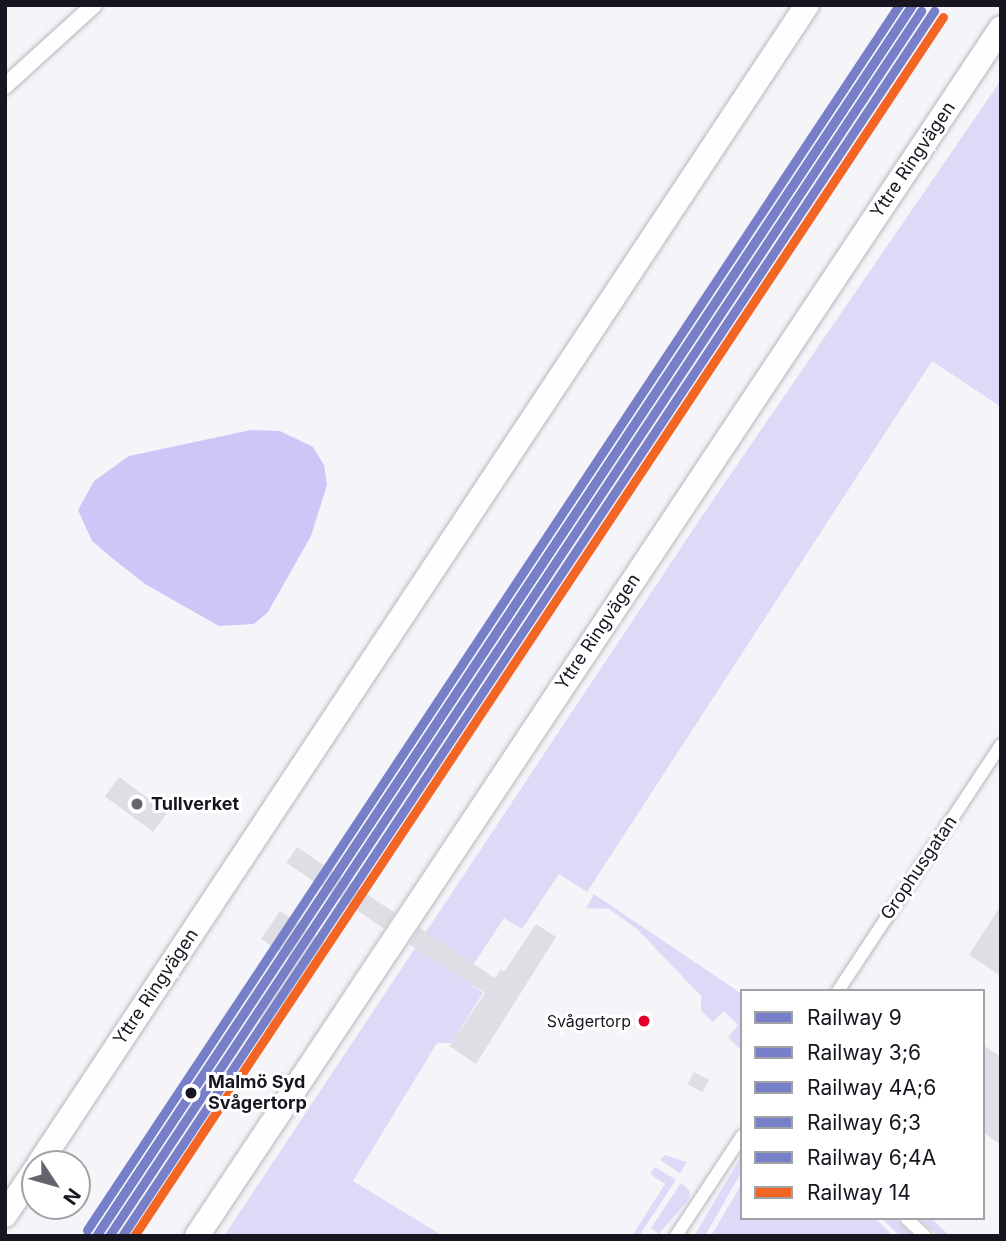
<!DOCTYPE html>
<html>
<head>
<meta charset="utf-8">
<style>
	body { margin:0 }
	#map { position:relative; width:1006px; height:1241px; overflow:hidden; background:#f5f5f9; font-family:Inter,sans-serif }
	div>[style] { position:absolute }
	[style*='--x'] { left:calc(var(--x)*1px); top:calc(var(--y)*1px); width:calc(var(--w)*1px); rotate:calc(var(--a)*1deg) }
	.green>* { inset:0; background:#dcdaf7 }
	.water>* { inset:0; background:#cdc7f8 }
	.building>* { inset:0; background:#dfdee5; transform-origin:0 0 }
	.roads { filter:drop-shadow(0 0 2px #b6b6bd) drop-shadow(0 0 2px #b6b6bd) }
	.minor>* { height:12px; margin:-6px; padding:0 6px; transform-origin:6px; border-radius:6px; background:#fefefe }
	.tertiary>* { height:16px; margin:-8px; padding:0 8px; transform-origin:8px; border-radius:8px; background:#fefefe }
	.motorway>* { height:24px; margin:-12px; padding:0 12px; transform-origin:12px; border-radius:12px; background:#fefefe }
	.rail-1>* { height:9px; margin:-4.5px; padding:0 4.5px; transform-origin:4.5px; border-radius:4.5px; background:#767fc8 }
	.rail-2>* { height:9px; margin:-4.5px; padding:0 4.5px; transform-origin:4.5px; border-radius:4.5px; background:#767fc8 }
	.rail-3>* { height:9px; margin:-4.5px; padding:0 4.5px; transform-origin:4.5px; border-radius:4.5px; background:#767fc8 }
	.rail-4>* { height:9px; margin:-4.5px; padding:0 4.5px; transform-origin:4.5px; border-radius:4.5px; background:#767fc8 }
	.rail-5>* { height:9px; margin:-4.5px; padding:0 4.5px; transform-origin:4.5px; border-radius:4.5px; background:#767fc8 }
	.rail-6>* { height:9px; margin:-4.5px; padding:0 4.5px; transform-origin:4.5px; border-radius:4.5px; background:#f26522 }
	.dots>* { width:19px; height:19px; translate:-50% -50%; box-sizing:border-box; border:4px solid #fff; border-radius:50% }
	span { translate:-50% -50%; white-space:nowrap; text-align:center; line-height:1.15; -webkit-text-stroke:6px #fff; paint-order:stroke }
	.bus-label { font-size:16px; color:#171620 }
	.right { translate:-100% -50%; text-align:right }
	.street-label { font-size:18px; color:#171620 }
	.poi-label { font-size:18px; color:#171620; font-weight:700 }
	.left { translate:0 -50%; text-align:left }
	.stop-label { font-size:18px; color:#171620; font-weight:700 }
	.frame { position:absolute; inset:0; border:7px solid #171620; pointer-events:none }
	.legend { position:absolute; left:740px; top:989px; width:245px; height:231px; box-sizing:border-box; background:#fff; border:2px solid #a2a2a6; margin:0; padding:9px 12px; list-style:none; font-size:21px; color:#171620 }
	.legend li { display:flex; align-items:center; gap:14px; height:35px }
	.legend b { width:35px; border:2px solid #a2a2a6 }
	.north { position:absolute; left:21px; top:1150px; width:70px; height:70px; box-sizing:border-box; background:#fff; border:2px solid #a2a2a6; border-radius:50%; rotate:126deg; font-size:19px; font-weight:700; line-height:28px; text-align:center; color:#171620 }
	.north::after { content:''; display:block; margin:auto; width:24px; height:32px; background:#65646c; clip-path:polygon(50% 0,100% 100%,50% 72%,0 100%) }
</style>
</head>
<body>
<div id="map">
	<div class="green">
		<div style="clip-path:polygon(1001px 80px,1001px 407px,932px 361px,587px 892px,559px 874px,522px 929px,504px 918px,464px 979px,483px 993px,451px 1043px,437px 1043px,353px 1181px,443px 1236px,224px 1236px,702px 516px)"></div>
		<div style="clip-path:polygon(594px 894px,742px 994px,742px 1051px,728px 1037px,738px 1025px,724px 1011px,713px 1022px,701px 1011px,701px 996px,637px 929px,609px 909px,586px 908px)"></div>
		<div style="clip-path:polygon(665px 1155px,687px 1162px,680px 1173px,660px 1160px)"></div>
		<div style="clip-path:polygon(742px 1155px,742px 1171px,705px 1236px,694px 1236px)"></div>
		<div style="clip-path:polygon(655px 1167px,676px 1180px,639px 1236px,632px 1236px,665px 1184px,650px 1174px)"></div>
		<div style="clip-path:polygon(681px 1183px,690px 1191px,689px 1199px,659px 1234px,651px 1228px)"></div>
		<div style="clip-path:polygon(742px 1183px,742px 1218px,875px 1218px,893px 1236px,711px 1236px)"></div>
		<div style="clip-path:polygon(881px 1218px,894px 1218px,913px 1236px,900px 1236px)"></div>
		<div style="clip-path:polygon(919px 1218px,931px 1218px,950px 1236px,938px 1236px)"></div>
	</div>
	<div class="water">
		<div style="clip-path:polygon(251px 430px,280px 431px,313px 447px,324px 465px,327px 485px,311px 536px,268px 612px,254px 624px,219px 626px,145px 584px,112px 558px,92px 541px,78px 510px,94px 481px,129px 456px)"></div>
	</div>
	<div class="building">
		<div style="left:119px;top:777px;width:60px;height:24px;rotate:36deg"></div>
		<div style="left:297px;top:847px;width:118px;height:19px;rotate:34deg"></div>
		<div style="clip-path:polygon(1001px 905px,1001px 976px,969px 955px)"></div>
		<div style="clip-path:polygon(280px 911px,328px 944px,273px 1028px,258px 1018px,295px 962px,261px 939px)"></div>
		<div style="clip-path:polygon(536px 924px,556px 937px,476px 1064px,449px 1046px,485px 993px,409px 944px,420px 928px,495px 978px,501px 969px,504px 972px)"></div>
		<div style="clip-path:polygon(983px 1045px,1001px 1057px,1001px 1145px,983px 1132px)"></div>
		<div style="left:694px;top:1072px;width:17px;height:14px;rotate:28deg"></div>
	</div>
	<div class="roads">
		<div class="minor">
			<div style="--x:838;--y:991;--w:295;--a:-56.5"></div>
			<div style="--x:906;--y:1218;--w:26;--a:43"></div>
			<div style="--x:676;--y:1236;--w:120;--a:-56.6"></div>
		</div>
		<div class="tertiary">
			<div style="--x:5;--y:86;--w:120;--a:-42.3"></div>
		</div>
		<div class="motorway">
			<div style="--x:39;--y:1164;--w:1390;--a:-56.47"></div>
			<div style="--x:5;--y:1215;--w:54;--a:-56.3"></div>
			<div style="--x:197;--y:1236;--w:1451;--a:-56.35"></div>
		</div>
	</div>
	<div class="rail-1">
		<div style="--x:96;--y:1236;--w:1477;--a:-56.46"></div>
	</div>
	<div class="rail-2">
		<div style="--x:109;--y:1236;--w:1470;--a:-56.46"></div>
	</div>
	<div class="rail-3">
		<div style="--x:87;--y:1230;--w:1470;--a:-56.46"></div>
	</div>
	<div class="rail-4">
		<div style="--x:122;--y:1236;--w:1470;--a:-56.46"></div>
	</div>
	<div class="rail-5">
		<div style="--x:100;--y:1230;--w:1470;--a:-56.46"></div>
	</div>
	<div class="rail-6">
		<div style="--x:134;--y:1236;--w:1463;--a:-56.43"></div>
	</div>
	<div class="dots">
		<div style="left:137px;top:804px;background:#65646c"></div>
		<div style="left:644px;top:1021px;background:#e4002b"></div>
		<div style="left:191px;top:1093px;background:#171620"></div>
	</div>
	<div class="bus-label">
		<span class="right" style="left:631px;top:1021px">Svågertorp</span>
	</div>
	<div class="street-label">
		<span style="left:913px;top:160px;rotate:-56deg">Yttre Ringvägen</span>
		<span style="left:598px;top:632px;rotate:-56deg">Yttre Ringvägen</span>
		<span style="left:919px;top:868px;rotate:-56deg">Grophusgatan</span>
		<span style="left:156px;top:987px;rotate:-56deg">Yttre Ringvägen</span>
	</div>
	<div class="poi-label">
		<span class="left" style="left:151px;top:804px">Tullverket</span>
	</div>
	<div class="stop-label">
		<span class="left" style="left:208px;top:1093px">Malmö Syd<br>Svågertorp</span>
	</div>
	<div class="frame"></div>
	<ul class="legend">
	<li><b style="height:9px;background:#767fc8"></b>Railway 9</li>
	<li><b style="height:9px;background:#767fc8"></b>Railway 3;6</li>
	<li><b style="height:9px;background:#767fc8"></b>Railway 4A;6</li>
	<li><b style="height:9px;background:#767fc8"></b>Railway 6;3</li>
	<li><b style="height:9px;background:#767fc8"></b>Railway 6;4A</li>
	<li><b style="height:9px;background:#f26522"></b>Railway 14</li>
	</ul>
	<div class="north">N</div>
</div>
</body>
</html>
